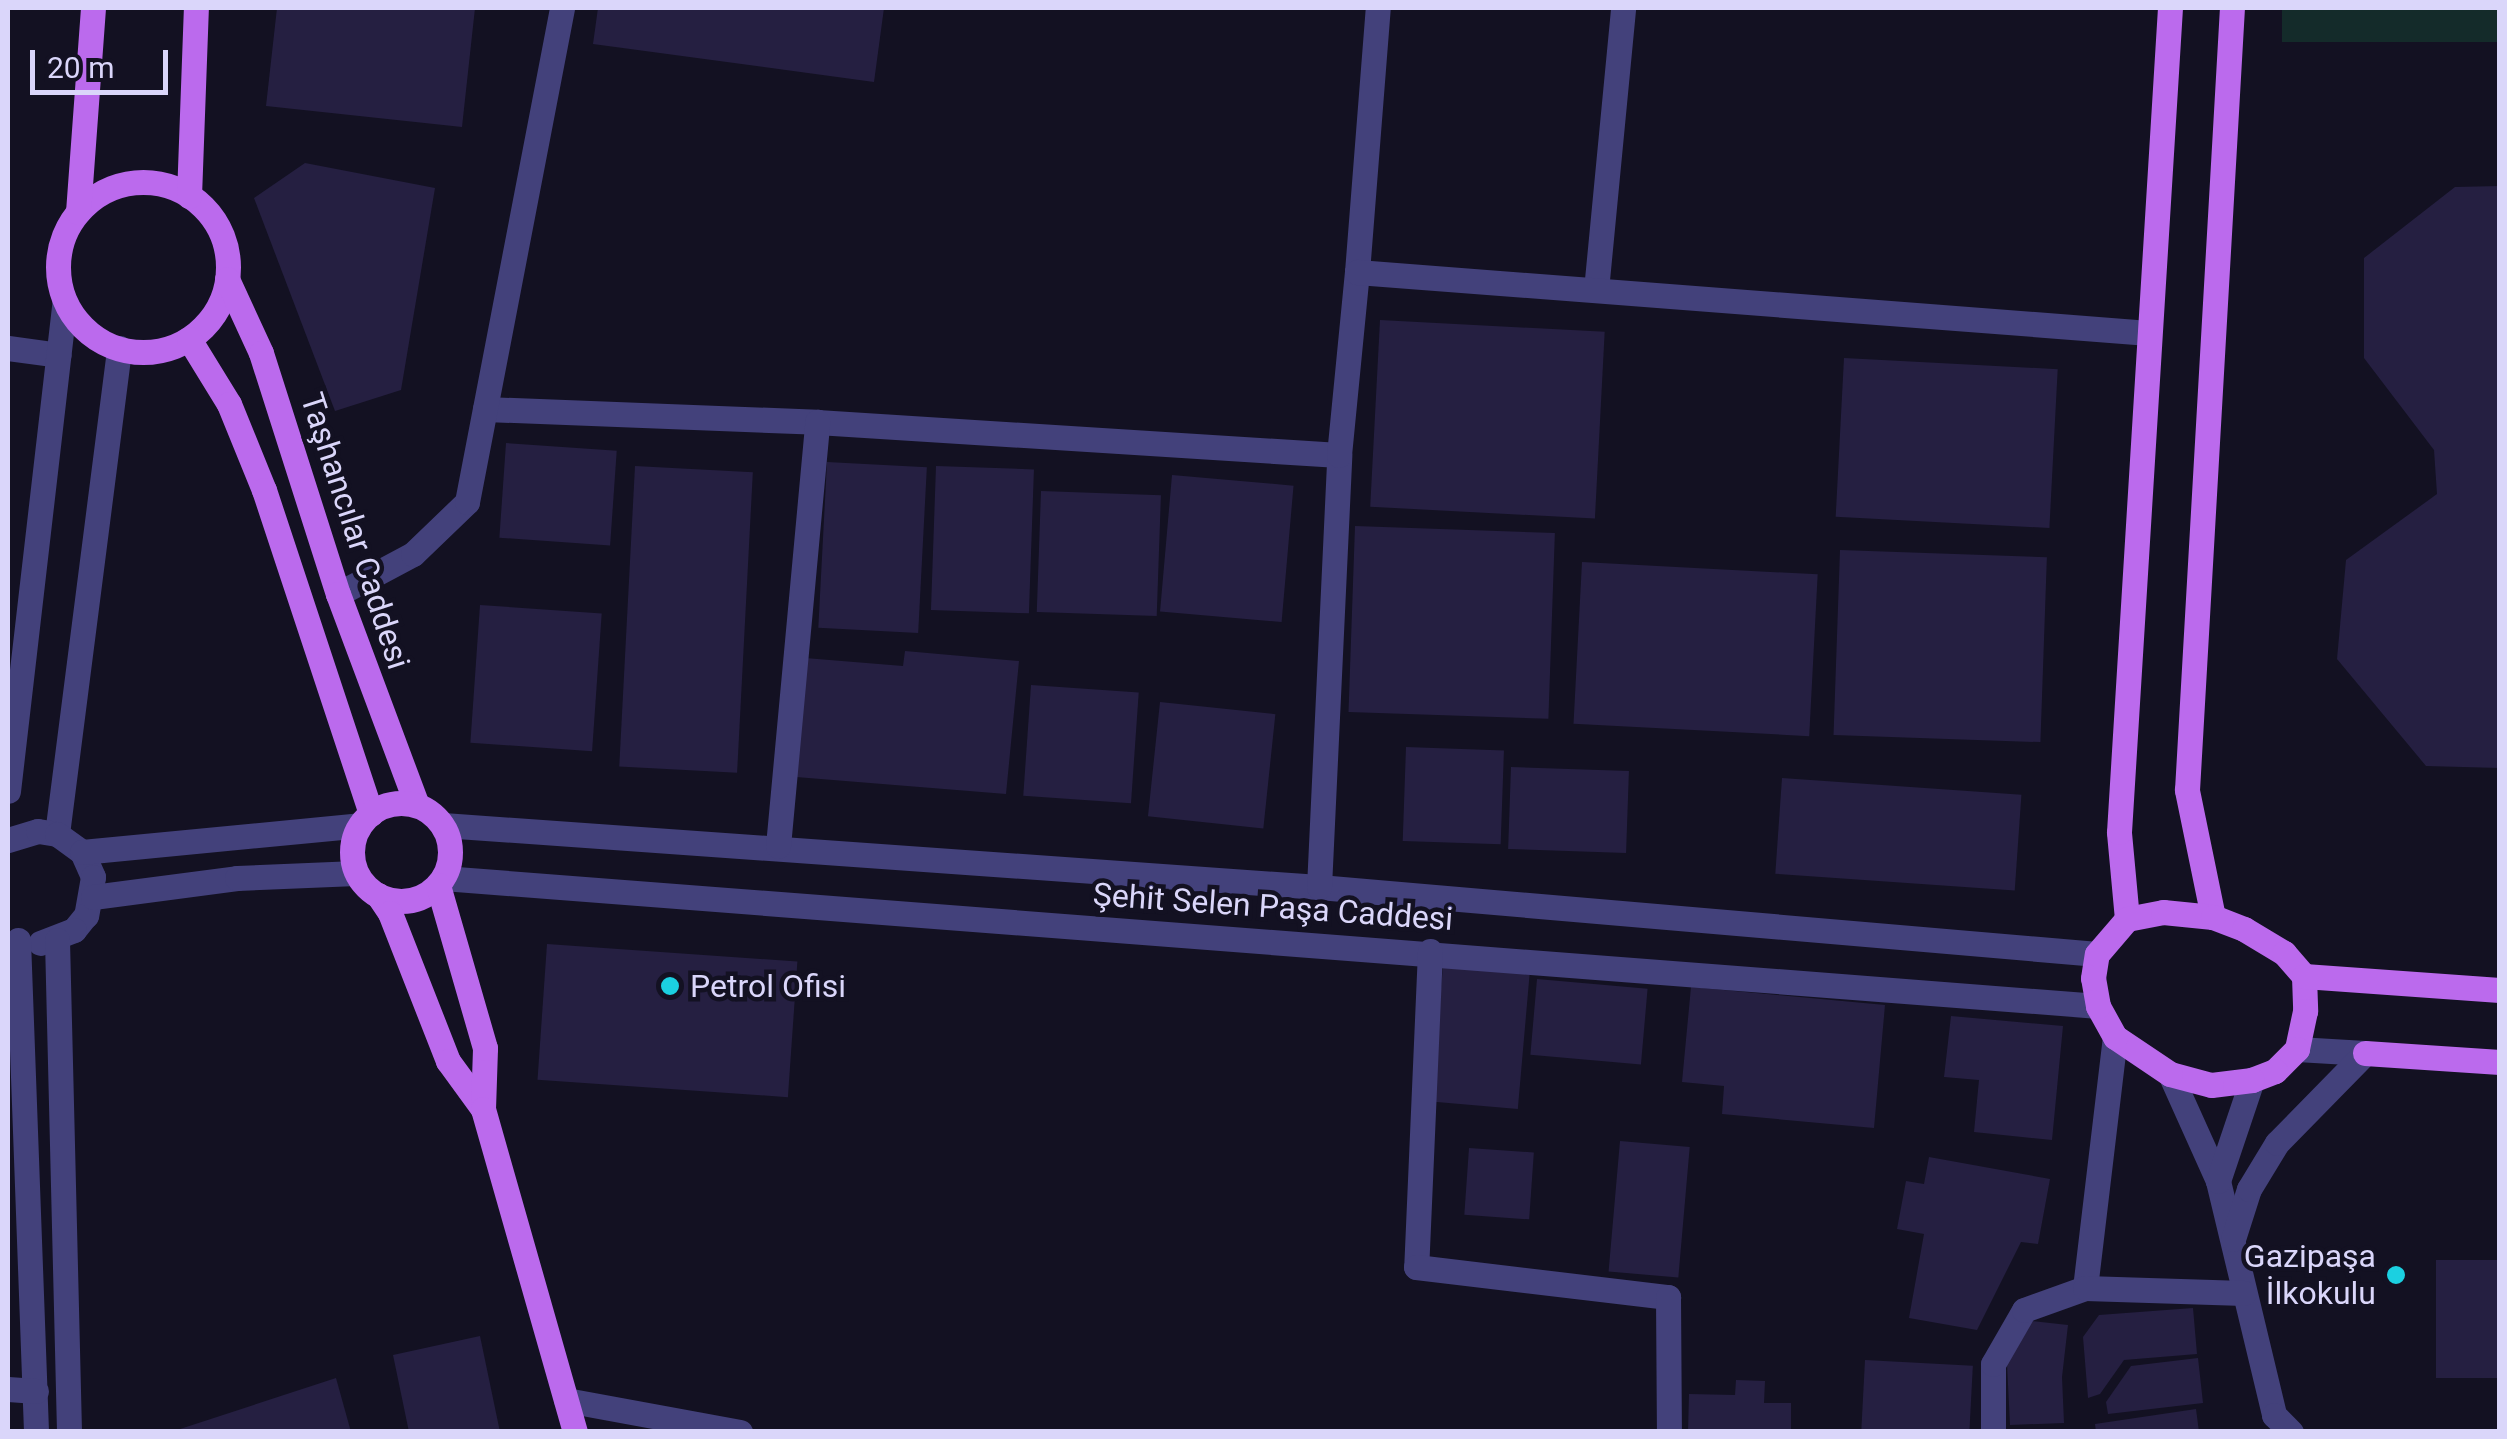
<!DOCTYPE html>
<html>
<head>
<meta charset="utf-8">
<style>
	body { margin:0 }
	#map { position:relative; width:2507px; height:1439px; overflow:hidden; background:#131122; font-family:Roboto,sans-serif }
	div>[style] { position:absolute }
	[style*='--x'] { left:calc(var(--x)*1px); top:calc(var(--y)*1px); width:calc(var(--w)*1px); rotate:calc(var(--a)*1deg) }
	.green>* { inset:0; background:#142b2a; transform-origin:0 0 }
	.building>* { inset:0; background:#251f41; transform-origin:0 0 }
	.minor>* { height:25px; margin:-12.5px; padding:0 12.5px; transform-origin:12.5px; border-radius:12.5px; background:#43417b }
	.major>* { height:25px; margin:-12.5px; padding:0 12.5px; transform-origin:12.5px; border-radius:12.5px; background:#bb6aed }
	.major>.ring { margin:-12.5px; padding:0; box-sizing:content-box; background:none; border:25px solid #bb6aed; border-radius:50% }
	.dots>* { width:28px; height:28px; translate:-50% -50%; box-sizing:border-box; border:5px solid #131122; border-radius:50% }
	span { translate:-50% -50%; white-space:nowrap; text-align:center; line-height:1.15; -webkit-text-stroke:9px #131122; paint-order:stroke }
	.street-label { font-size:32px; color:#dad6fa }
	.poi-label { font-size:32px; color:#dad6fa }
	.left { translate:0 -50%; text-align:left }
	.right { translate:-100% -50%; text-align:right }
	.frame { position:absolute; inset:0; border:10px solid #dad6fa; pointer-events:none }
	.scale { position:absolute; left:30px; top:50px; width:138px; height:45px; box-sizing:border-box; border:5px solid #dad6fa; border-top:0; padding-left:12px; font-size:30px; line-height:35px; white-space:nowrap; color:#dad6fa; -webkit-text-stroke:8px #131122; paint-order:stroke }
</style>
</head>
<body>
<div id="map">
	<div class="green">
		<div style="left:2282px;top:8px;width:217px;height:34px"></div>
	</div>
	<div class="building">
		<div style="clip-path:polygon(277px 8px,475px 8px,462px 127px,266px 106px)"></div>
		<div style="clip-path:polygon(598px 8px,884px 8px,874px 82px,593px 44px)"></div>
		<div style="clip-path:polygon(305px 163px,435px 188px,401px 390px,335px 411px,254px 198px)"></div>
		<div style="clip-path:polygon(2500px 186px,2500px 768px,2426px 766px,2337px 659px,2346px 560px,2437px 494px,2434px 450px,2364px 358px,2364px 258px,2455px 187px)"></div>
		<div style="left:1380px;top:320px;width:225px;height:187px;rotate:3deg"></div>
		<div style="left:1844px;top:358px;width:214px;height:159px;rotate:3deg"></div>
		<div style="left:506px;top:443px;width:111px;height:95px;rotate:4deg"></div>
		<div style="left:827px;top:462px;width:100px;height:166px;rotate:3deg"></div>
		<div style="left:635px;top:466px;width:118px;height:301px;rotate:3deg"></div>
		<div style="left:936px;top:466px;width:98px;height:144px;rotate:2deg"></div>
		<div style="left:1172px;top:475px;width:122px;height:137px;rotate:5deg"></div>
		<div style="left:1041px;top:491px;width:120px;height:121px;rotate:2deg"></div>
		<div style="left:1355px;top:526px;width:200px;height:186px;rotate:2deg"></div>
		<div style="left:1840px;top:550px;width:207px;height:185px;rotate:2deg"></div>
		<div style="left:1582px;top:562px;width:236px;height:162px;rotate:3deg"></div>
		<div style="left:480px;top:605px;width:122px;height:138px;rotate:4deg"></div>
		<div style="clip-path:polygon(905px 651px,1019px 661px,1006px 794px,796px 777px,805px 658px,903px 666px)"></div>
		<div style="left:1031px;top:685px;width:108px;height:111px;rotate:4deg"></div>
		<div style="left:1160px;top:702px;width:116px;height:115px;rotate:6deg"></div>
		<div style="left:1406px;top:747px;width:98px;height:94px;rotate:2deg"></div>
		<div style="left:1511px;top:767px;width:118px;height:82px;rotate:2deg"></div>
		<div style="left:1782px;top:778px;width:240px;height:96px;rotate:4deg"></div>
		<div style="left:547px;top:944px;width:251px;height:136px;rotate:4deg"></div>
		<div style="left:1443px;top:966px;width:87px;height:136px;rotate:5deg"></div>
		<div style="left:1537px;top:979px;width:111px;height:76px;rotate:5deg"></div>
		<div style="clip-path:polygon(1691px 987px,1885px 1005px,1874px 1128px,1722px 1114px,1724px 1086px,1682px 1082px)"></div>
		<div style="clip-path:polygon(1951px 1016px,2063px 1026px,2052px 1140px,1974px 1132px,1979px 1080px,1944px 1077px)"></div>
		<div style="left:1620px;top:1141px;width:70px;height:131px;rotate:5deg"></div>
		<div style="left:1469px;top:1148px;width:65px;height:67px;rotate:4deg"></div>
		<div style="clip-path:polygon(1929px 1157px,2050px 1179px,2038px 1244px,2021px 1242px,1977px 1330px,1909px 1318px,1924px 1234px,1897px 1229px,1906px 1181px,1924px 1184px)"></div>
		<div style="left:2500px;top:1260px;width:118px;height:64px;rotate:90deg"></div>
		<div style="clip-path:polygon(2193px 1308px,2197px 1354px,2124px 1360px,2100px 1394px,2088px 1398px,2083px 1337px,2099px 1315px)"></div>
		<div style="clip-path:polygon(2032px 1321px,2068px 1325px,2062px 1377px,2064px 1423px,2010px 1425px,2007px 1364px)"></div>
		<div style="clip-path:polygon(480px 1336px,500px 1432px,409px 1432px,393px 1355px)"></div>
		<div style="clip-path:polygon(2198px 1358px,2203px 1403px,2108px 1414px,2106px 1402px,2131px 1366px)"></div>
		<div style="left:1865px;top:1360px;width:108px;height:72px;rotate:3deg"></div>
		<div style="clip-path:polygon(336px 1378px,351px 1432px,174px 1432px,174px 1431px)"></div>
		<div style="clip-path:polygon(1736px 1380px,1765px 1381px,1764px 1403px,1791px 1403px,1791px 1432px,1688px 1432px,1689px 1394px,1735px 1395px)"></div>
		<div style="clip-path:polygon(2196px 1409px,2199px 1432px,2096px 1432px,2095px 1424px)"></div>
	</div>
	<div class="minor">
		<div style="--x:1357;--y:272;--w:265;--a:-85.5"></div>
		<div style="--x:1596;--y:290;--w:283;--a:-84.5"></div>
		<div style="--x:8;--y:348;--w:51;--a:7.8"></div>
		<div style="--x:485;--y:409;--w:332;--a:2.2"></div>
		<div style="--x:817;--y:422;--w:523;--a:3.62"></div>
		<div style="--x:338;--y:594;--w:85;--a:-28.1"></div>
		<div style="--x:413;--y:554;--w:75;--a:-43.9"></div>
		<div style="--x:467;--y:502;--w:503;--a:-79.11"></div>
		<div style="--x:8;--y:791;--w:492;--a:-83.4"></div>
		<div style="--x:443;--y:825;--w:878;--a:4.05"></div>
		<div style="--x:1319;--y:887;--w:781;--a:4.92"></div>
		<div style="--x:57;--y:834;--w:490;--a:-82.7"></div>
		<div style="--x:8;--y:840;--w:31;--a:-17"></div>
		<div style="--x:38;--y:831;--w:19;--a:9"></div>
		<div style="--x:57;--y:834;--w:31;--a:36"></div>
		<div style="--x:82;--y:852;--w:27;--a:66"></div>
		<div style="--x:93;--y:877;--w:39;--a:100"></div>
		<div style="--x:86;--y:915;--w:19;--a:129"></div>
		<div style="--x:74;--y:930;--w:36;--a:159"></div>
		<div style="--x:778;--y:846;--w:426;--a:-84.7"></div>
		<div style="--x:82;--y:852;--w:279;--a:-5.5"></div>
		<div style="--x:443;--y:878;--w:1660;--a:4.42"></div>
		<div style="--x:1319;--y:887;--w:432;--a:-87.3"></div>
		<div style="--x:1339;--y:455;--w:184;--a:-84.4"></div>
		<div style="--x:1357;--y:272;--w:794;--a:4.4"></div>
		<div style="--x:93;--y:897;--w:145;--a:-7.5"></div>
		<div style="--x:237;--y:878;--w:119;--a:-2.4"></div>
		<div style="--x:18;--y:940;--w:492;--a:87.9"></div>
		<div style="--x:57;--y:940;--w:492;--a:88.6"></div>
		<div style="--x:1430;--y:951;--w:316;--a:92.5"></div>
		<div style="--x:1416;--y:1267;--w:254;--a:6.8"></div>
		<div style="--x:1668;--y:1297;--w:135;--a:89.6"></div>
		<div style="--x:2297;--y:1049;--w:68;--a:3.4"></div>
		<div style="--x:2170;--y:1074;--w:117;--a:65.8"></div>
		<div style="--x:2218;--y:1181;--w:241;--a:76.5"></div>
		<div style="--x:2274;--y:1415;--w:24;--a:45"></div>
		<div style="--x:2218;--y:1181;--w:107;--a:-71.4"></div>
		<div style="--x:2233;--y:1239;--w:52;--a:-72.3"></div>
		<div style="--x:2249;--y:1189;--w:54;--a:-58.7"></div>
		<div style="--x:2277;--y:1143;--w:126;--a:-45.6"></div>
		<div style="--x:2085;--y:1288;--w:253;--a:-83.2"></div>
		<div style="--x:8;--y:1389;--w:28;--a:4"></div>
		<div style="--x:566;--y:1400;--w:177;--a:10.4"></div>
		<div style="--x:1993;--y:1432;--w:68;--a:-90"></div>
		<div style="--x:1993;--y:1364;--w:62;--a:-60.1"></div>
		<div style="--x:2024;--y:1310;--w:65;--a:-19.8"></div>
		<div style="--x:2085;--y:1288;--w:159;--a:1.8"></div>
	</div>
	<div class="major">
		<div class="ring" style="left:58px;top:182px;width:145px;height:145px"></div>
		<div style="--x:189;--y:196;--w:188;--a:-87.9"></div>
		<div style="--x:78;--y:212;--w:205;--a:-85.8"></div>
		<div style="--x:227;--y:279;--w:81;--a:65.3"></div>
		<div style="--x:261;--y:353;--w:253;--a:72.3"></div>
		<div style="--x:338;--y:594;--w:225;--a:69.5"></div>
		<div style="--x:189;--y:339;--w:76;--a:58.4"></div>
		<div style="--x:229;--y:404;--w:93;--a:67.9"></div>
		<div style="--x:264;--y:490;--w:341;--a:71.7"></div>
		<div class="ring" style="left:352px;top:803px;width:73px;height:73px"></div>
		<div style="--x:378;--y:895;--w:22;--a:56"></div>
		<div style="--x:390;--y:913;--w:159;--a:68.6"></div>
		<div style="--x:448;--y:1061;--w:59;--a:53.9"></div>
		<div style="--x:483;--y:1109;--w:61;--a:-88.1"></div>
		<div style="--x:485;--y:1048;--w:170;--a:-106.1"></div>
		<div style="--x:2213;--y:917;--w:130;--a:-101.6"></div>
		<div style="--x:2187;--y:790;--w:783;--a:-86.71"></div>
		<div style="--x:2127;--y:919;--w:87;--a:-95.3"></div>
		<div style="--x:2119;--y:832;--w:826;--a:-86.46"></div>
		<div style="--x:2304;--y:976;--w:35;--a:88"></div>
		<div style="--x:2305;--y:1011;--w:39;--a:102"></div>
		<div style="--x:2297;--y:1049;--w:31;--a:135"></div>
		<div style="--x:2275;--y:1071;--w:25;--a:159"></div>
		<div style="--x:2252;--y:1080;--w:41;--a:173"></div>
		<div style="--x:2211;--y:1085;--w:42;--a:-165"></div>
		<div style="--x:2170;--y:1074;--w:66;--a:-146.1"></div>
		<div style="--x:2115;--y:1037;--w:35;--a:-119"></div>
		<div style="--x:2098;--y:1006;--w:28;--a:-100"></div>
		<div style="--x:2093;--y:978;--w:24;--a:-81"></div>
		<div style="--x:2097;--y:954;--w:46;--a:-49.4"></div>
		<div style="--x:2127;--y:919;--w:37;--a:-11"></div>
		<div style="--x:2163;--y:912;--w:50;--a:5.7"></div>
		<div style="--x:2213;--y:917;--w:33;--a:21"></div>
		<div style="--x:2244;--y:929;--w:47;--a:31"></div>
		<div style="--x:2284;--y:953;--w:30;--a:49"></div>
		<div style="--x:2304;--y:976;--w:196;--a:4.1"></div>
		<div style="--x:2365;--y:1053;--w:135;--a:3.8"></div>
		<div style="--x:483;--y:1109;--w:336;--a:74.1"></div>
	</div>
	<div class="dots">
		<div style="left:670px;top:986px;background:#1bd0e1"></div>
		<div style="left:2396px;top:1275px;background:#1bd0e1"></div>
	</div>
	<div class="street-label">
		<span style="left:355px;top:531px;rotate:72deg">Taşhancılar Caddesi</span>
		<span style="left:1273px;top:907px;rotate:4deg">Şehit Selen Paşa Caddesi</span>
	</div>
	<div class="poi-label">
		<span class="left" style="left:690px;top:986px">Petrol Ofisi</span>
		<span class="right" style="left:2376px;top:1275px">Gazipaşa<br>İlkokulu</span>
	</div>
	<div class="frame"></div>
	<div class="scale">20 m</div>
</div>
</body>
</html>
